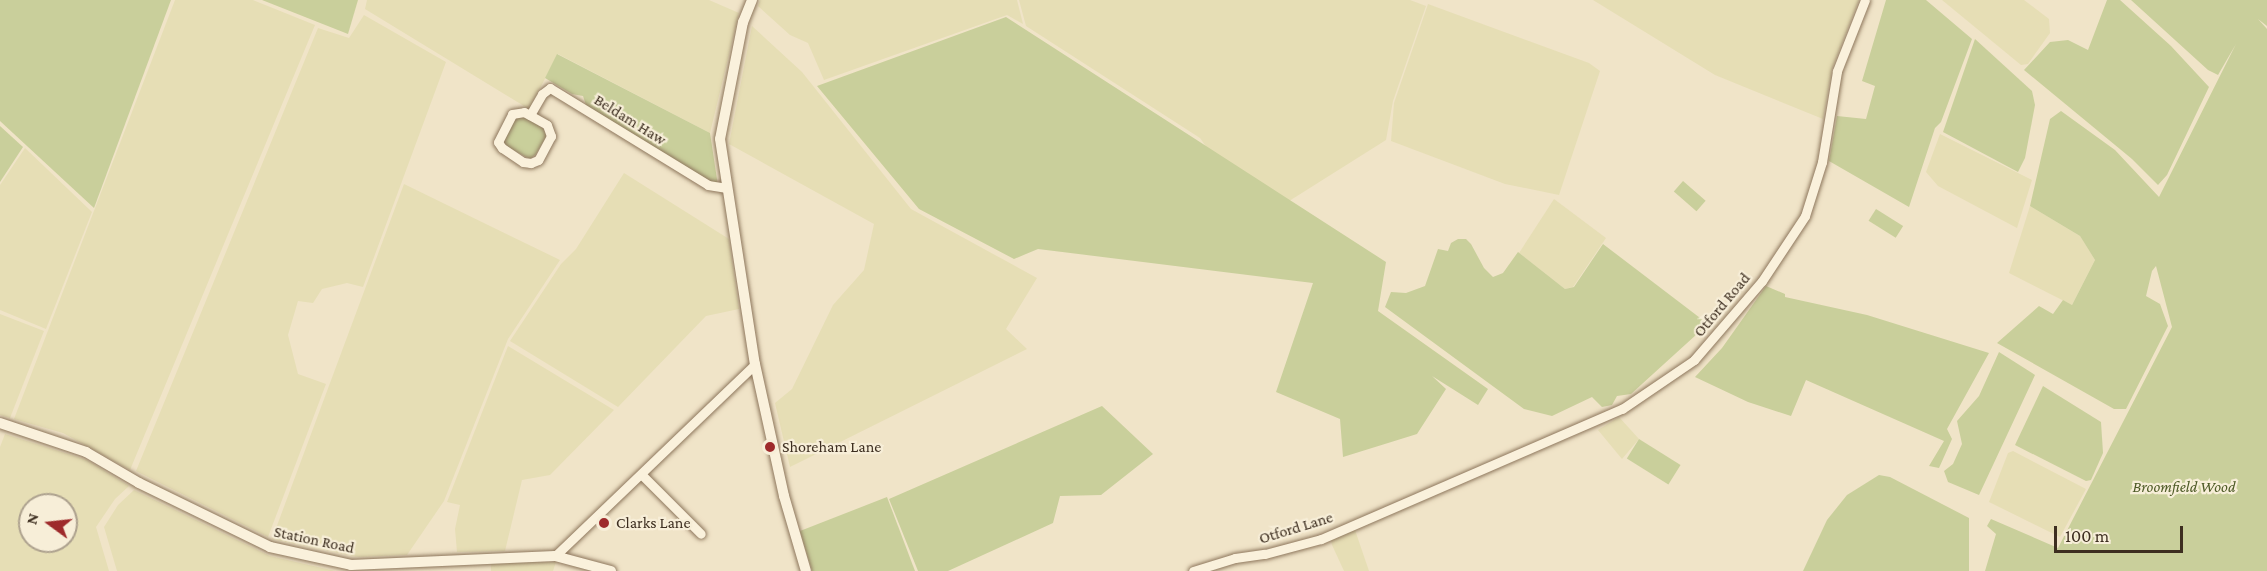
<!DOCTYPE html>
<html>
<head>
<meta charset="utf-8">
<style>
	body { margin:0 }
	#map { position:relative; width:2267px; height:571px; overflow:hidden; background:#f0e4c8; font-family:"Crimson Pro",serif }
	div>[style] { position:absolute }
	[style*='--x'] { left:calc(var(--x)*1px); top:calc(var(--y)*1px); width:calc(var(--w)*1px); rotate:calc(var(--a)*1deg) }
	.farmland>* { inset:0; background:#e6deb5 }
	.green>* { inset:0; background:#c9cf9b; transform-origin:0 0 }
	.roads { filter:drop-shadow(0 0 2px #8d765c) drop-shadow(0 0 2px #8d765c) }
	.minor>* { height:9px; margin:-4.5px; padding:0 4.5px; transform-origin:4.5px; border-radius:4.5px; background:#faf1dc }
	.tertiary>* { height:10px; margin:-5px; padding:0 5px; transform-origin:5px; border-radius:5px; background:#faf1dc }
	.dots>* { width:16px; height:16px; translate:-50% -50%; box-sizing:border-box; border:3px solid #f7eed8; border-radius:50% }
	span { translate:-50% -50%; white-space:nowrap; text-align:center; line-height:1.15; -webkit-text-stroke:4.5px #f7eed8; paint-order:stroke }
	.street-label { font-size:16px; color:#3d2e20 }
	.poi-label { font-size:16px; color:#3d2e20 }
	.left { translate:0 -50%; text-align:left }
	.park-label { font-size:16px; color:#4d5a26; font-style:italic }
	.north { position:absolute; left:18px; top:493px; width:60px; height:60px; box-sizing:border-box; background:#f7eed8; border:2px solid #ada18e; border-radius:50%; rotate:285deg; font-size:16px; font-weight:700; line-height:24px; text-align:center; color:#3d2e20 }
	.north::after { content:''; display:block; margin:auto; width:21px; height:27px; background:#9e2a2b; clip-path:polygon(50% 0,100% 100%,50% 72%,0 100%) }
	.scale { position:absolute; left:2054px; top:526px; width:129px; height:27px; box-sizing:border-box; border:3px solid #3d2e20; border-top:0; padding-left:8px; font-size:18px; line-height:21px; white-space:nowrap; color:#3d2e20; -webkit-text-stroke:4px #f7eed8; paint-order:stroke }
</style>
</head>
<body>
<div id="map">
	<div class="farmland">
		<div style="clip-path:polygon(175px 0,253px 0,315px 25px,130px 470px,63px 433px,14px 419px)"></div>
		<div style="clip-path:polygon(367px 0,709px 0,739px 13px,710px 133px,558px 54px,529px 109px,365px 9px)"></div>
		<div style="clip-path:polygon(760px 0,1017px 0,1023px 24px,1007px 15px,824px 80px,808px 43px,790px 35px,758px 6px)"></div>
		<div style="clip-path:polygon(1019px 0,1410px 0,1426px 6px,1393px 101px,1386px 140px,1286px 203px,1214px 158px,1200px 138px,1026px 26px)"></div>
		<div style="clip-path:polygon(1593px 0,1859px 0,1832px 69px,1823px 119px,1715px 75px)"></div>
		<div style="clip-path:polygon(1942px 0,2024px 0,2049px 19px,2050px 33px,2028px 64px,2021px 65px)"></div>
		<div style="clip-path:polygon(1428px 4px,1589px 63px,1600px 71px,1559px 195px,1505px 184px,1391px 141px,1394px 103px)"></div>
		<div style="clip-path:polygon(364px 15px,446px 62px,363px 287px,347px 283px,322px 289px,313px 303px,298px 301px,288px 335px,298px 374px,326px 384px,268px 537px,136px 471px,318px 28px,349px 38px)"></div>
		<div style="clip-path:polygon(752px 26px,802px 72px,911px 209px,1037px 278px,1006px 329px,1027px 349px,790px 467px,775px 403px,792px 389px,833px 305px,864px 270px,874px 224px,729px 144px)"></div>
		<div style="clip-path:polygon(1940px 134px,2032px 180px,2017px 228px,1938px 186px,1926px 172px)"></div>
		<div style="clip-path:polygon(25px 148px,92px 212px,46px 329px,0 310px,0 185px)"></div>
		<div style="clip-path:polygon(624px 173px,729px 239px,739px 309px,706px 316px,618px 407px,510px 341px,561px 264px,576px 249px)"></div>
		<div style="clip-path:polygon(404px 184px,560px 260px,508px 339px,444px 501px,407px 555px,358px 557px,272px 539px)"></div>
		<div style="clip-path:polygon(1554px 199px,1606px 238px,1573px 287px,1565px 289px,1519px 253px)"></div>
		<div style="clip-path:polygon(2030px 206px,2080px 236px,2095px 260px,2072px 305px,2009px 273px)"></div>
		<div style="clip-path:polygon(0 314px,44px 331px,10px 418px,0 415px)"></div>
		<div style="clip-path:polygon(508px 346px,614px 410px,550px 475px,522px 480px,505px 551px,457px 552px,455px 529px,460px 505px,447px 502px)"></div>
		<div style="clip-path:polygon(1619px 417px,1639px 439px,1622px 459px,1598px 430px)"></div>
		<div style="clip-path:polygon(evenodd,5px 434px,87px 460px,129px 486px,115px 499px,96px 527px,109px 571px,0 571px,0 447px,5px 434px,30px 505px,66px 505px,66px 541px,30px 541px,30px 505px)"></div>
		<div style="clip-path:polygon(2013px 451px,2086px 489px,2060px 537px,1989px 502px,2008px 453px)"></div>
		<div style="clip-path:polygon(134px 490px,270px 556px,335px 571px,117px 571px,104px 527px,118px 505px)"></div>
		<div style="clip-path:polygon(1355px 530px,1369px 571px,1344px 571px,1332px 545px,1331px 540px)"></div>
		<div style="clip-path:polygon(556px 562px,553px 571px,491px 571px,491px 563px)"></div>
	</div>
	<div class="green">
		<div style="clip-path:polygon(0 0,171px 0,94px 208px,0 121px)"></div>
		<div style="clip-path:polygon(262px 0,358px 0,348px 34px)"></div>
		<div style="clip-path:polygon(1886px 0,1926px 0,1972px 39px,1941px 122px,1935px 128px,1909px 207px,1829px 161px,1837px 116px,1866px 119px,1875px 86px,1862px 81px)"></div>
		<div style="clip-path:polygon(2107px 0,2120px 0,2171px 46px,2209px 87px,2167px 175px,2158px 185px,2132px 159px,2024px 70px,2050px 42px,2068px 40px,2088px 50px)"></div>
		<div style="clip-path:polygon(2131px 0,2267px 0,2267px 26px,2258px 19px,2267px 29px,2267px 571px,1985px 571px,1996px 534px,1987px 526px,1991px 519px,2058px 548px,2172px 327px,2156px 266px,2152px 271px,2146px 296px,2160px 304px,2168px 326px,2126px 409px,2114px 409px,1997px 343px,2039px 306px,2053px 314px,2063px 300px,2072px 305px,2095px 260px,2080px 236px,2030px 206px,2050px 119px,2061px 111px,2115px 150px,2159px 197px,2236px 44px,2218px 75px,2208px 70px)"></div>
		<div style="clip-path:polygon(1006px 17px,1386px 262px,1378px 311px,1488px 389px,1478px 405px,1432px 376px,1446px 389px,1417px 434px,1343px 457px,1340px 419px,1276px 392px,1313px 283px,1038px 249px,1014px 259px,919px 209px,817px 86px)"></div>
		<div style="clip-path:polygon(1975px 39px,2032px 91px,2035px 105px,2025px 158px,2018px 172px,1943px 132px)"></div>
		<div style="clip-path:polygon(557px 54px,710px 133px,718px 186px,587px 108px,583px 96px,572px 94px,545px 78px)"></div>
		<div style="clip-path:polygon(524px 115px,544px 129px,546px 137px,536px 154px,530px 159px,504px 145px,503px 137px,514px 118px)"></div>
		<div style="clip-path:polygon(0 126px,23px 147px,0 182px)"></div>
		<div style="left:1683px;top:181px;width:30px;height:14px;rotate:41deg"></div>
		<div style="left:1876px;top:209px;width:32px;height:14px;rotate:32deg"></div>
		<div style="clip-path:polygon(1458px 239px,1466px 239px,1471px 244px,1484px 268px,1493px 277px,1503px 273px,1518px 252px,1565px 289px,1574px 287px,1603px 244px,1708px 324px,1631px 394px,1617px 396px,1612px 405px,1602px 407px,1592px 397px,1552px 416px,1524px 409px,1385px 307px,1391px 292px,1406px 293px,1425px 286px,1438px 249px,1448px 251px,1451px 243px)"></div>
		<div style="clip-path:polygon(1766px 286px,1785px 294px,1785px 297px,1867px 315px,1989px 353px,1947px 429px,1952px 439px,1939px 468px,1929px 466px,1944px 441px,1806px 380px,1791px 416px,1748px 402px,1695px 377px,1722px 348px)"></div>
		<div style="clip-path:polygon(1999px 352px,2035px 375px,1979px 495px,1948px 482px,1944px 471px,1953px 464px,1962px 444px,1957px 421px,1979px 396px)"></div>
		<div style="clip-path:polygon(2043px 386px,2101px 422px,2103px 453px,2091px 480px,2086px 481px,2015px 445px)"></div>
		<div style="clip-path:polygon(1102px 406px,1153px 454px,1101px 495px,1060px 496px,1053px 523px,948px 571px,918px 571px,889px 499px)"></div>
		<div style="left:1639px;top:439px;width:49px;height:23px;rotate:32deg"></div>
		<div style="clip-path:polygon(1879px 475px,1890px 477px,1969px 518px,1969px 571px,1803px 571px,1827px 520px,1847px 495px)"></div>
		<div style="clip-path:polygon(887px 497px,915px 571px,812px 571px,800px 531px)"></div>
	</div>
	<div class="roads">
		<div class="minor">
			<div style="--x:524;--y:112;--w:26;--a:29"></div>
			<div style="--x:547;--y:125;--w:12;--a:70"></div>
			<div style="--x:551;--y:136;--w:27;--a:118"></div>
			<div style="--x:538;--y:160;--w:8;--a:157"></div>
			<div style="--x:531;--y:163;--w:8;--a:-173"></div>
			<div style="--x:523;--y:162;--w:25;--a:-146"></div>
			<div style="--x:502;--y:148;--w:7;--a:-124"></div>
			<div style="--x:498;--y:142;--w:31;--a:-63"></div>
			<div style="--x:512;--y:114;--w:12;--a:-9"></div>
			<div style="--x:530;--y:115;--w:24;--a:-60"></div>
			<div style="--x:542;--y:94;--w:10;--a:-37"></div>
			<div style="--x:550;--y:88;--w:185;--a:31.5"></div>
			<div style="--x:708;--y:185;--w:19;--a:9"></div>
			<div style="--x:642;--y:475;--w:83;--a:45"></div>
			<div style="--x:555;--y:556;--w:277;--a:-43.8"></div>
			<div style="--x:1193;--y:571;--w:44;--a:-17.2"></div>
			<div style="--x:1235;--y:558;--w:30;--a:-8"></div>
			<div style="--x:1265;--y:554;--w:58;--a:-15"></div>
			<div style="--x:1321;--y:539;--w:328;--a:-23.4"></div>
			<div style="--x:1622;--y:409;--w:87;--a:-34.2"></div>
			<div style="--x:1694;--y:360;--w:104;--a:-49.3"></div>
			<div style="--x:1762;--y:281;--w:78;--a:-56.5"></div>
			<div style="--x:1805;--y:216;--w:57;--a:-72.5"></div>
			<div style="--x:1822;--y:162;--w:92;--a:-80.6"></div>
			<div style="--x:1837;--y:71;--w:76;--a:-68.5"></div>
		</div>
		<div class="tertiary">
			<div style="--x:752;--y:0;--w:24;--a:112"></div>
			<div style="--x:743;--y:22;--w:119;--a:101.1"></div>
			<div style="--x:720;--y:139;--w:228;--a:81.2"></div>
			<div style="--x:755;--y:364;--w:135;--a:77.6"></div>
			<div style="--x:784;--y:496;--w:78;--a:73.7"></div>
			<div style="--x:0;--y:423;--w:91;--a:18.6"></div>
			<div style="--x:86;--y:452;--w:61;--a:30.3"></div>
			<div style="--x:139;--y:483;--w:146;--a:26"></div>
			<div style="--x:270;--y:547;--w:83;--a:12.5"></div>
			<div style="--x:351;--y:565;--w:204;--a:-2.5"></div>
			<div style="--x:555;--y:556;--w:58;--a:15"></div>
		</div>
	</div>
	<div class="dots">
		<div style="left:770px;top:447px;background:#9e2a2b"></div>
		<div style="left:604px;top:523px;background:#9e2a2b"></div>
	</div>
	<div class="street-label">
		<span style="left:630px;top:120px;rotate:32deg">Beldam Haw</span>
		<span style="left:1722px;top:305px;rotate:-50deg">Otford Road</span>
		<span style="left:1296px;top:528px;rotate:-17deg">Otford Lane</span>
		<span style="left:314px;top:540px;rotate:12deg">Station Road</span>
	</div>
	<div class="poi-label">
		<span class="left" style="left:782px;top:447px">Shoreham Lane</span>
		<span class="left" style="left:616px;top:523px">Clarks Lane</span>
	</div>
	<div class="park-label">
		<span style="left:2184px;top:487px">Broomfield Wood</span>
	</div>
	<div class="north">N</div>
	<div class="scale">100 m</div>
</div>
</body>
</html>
